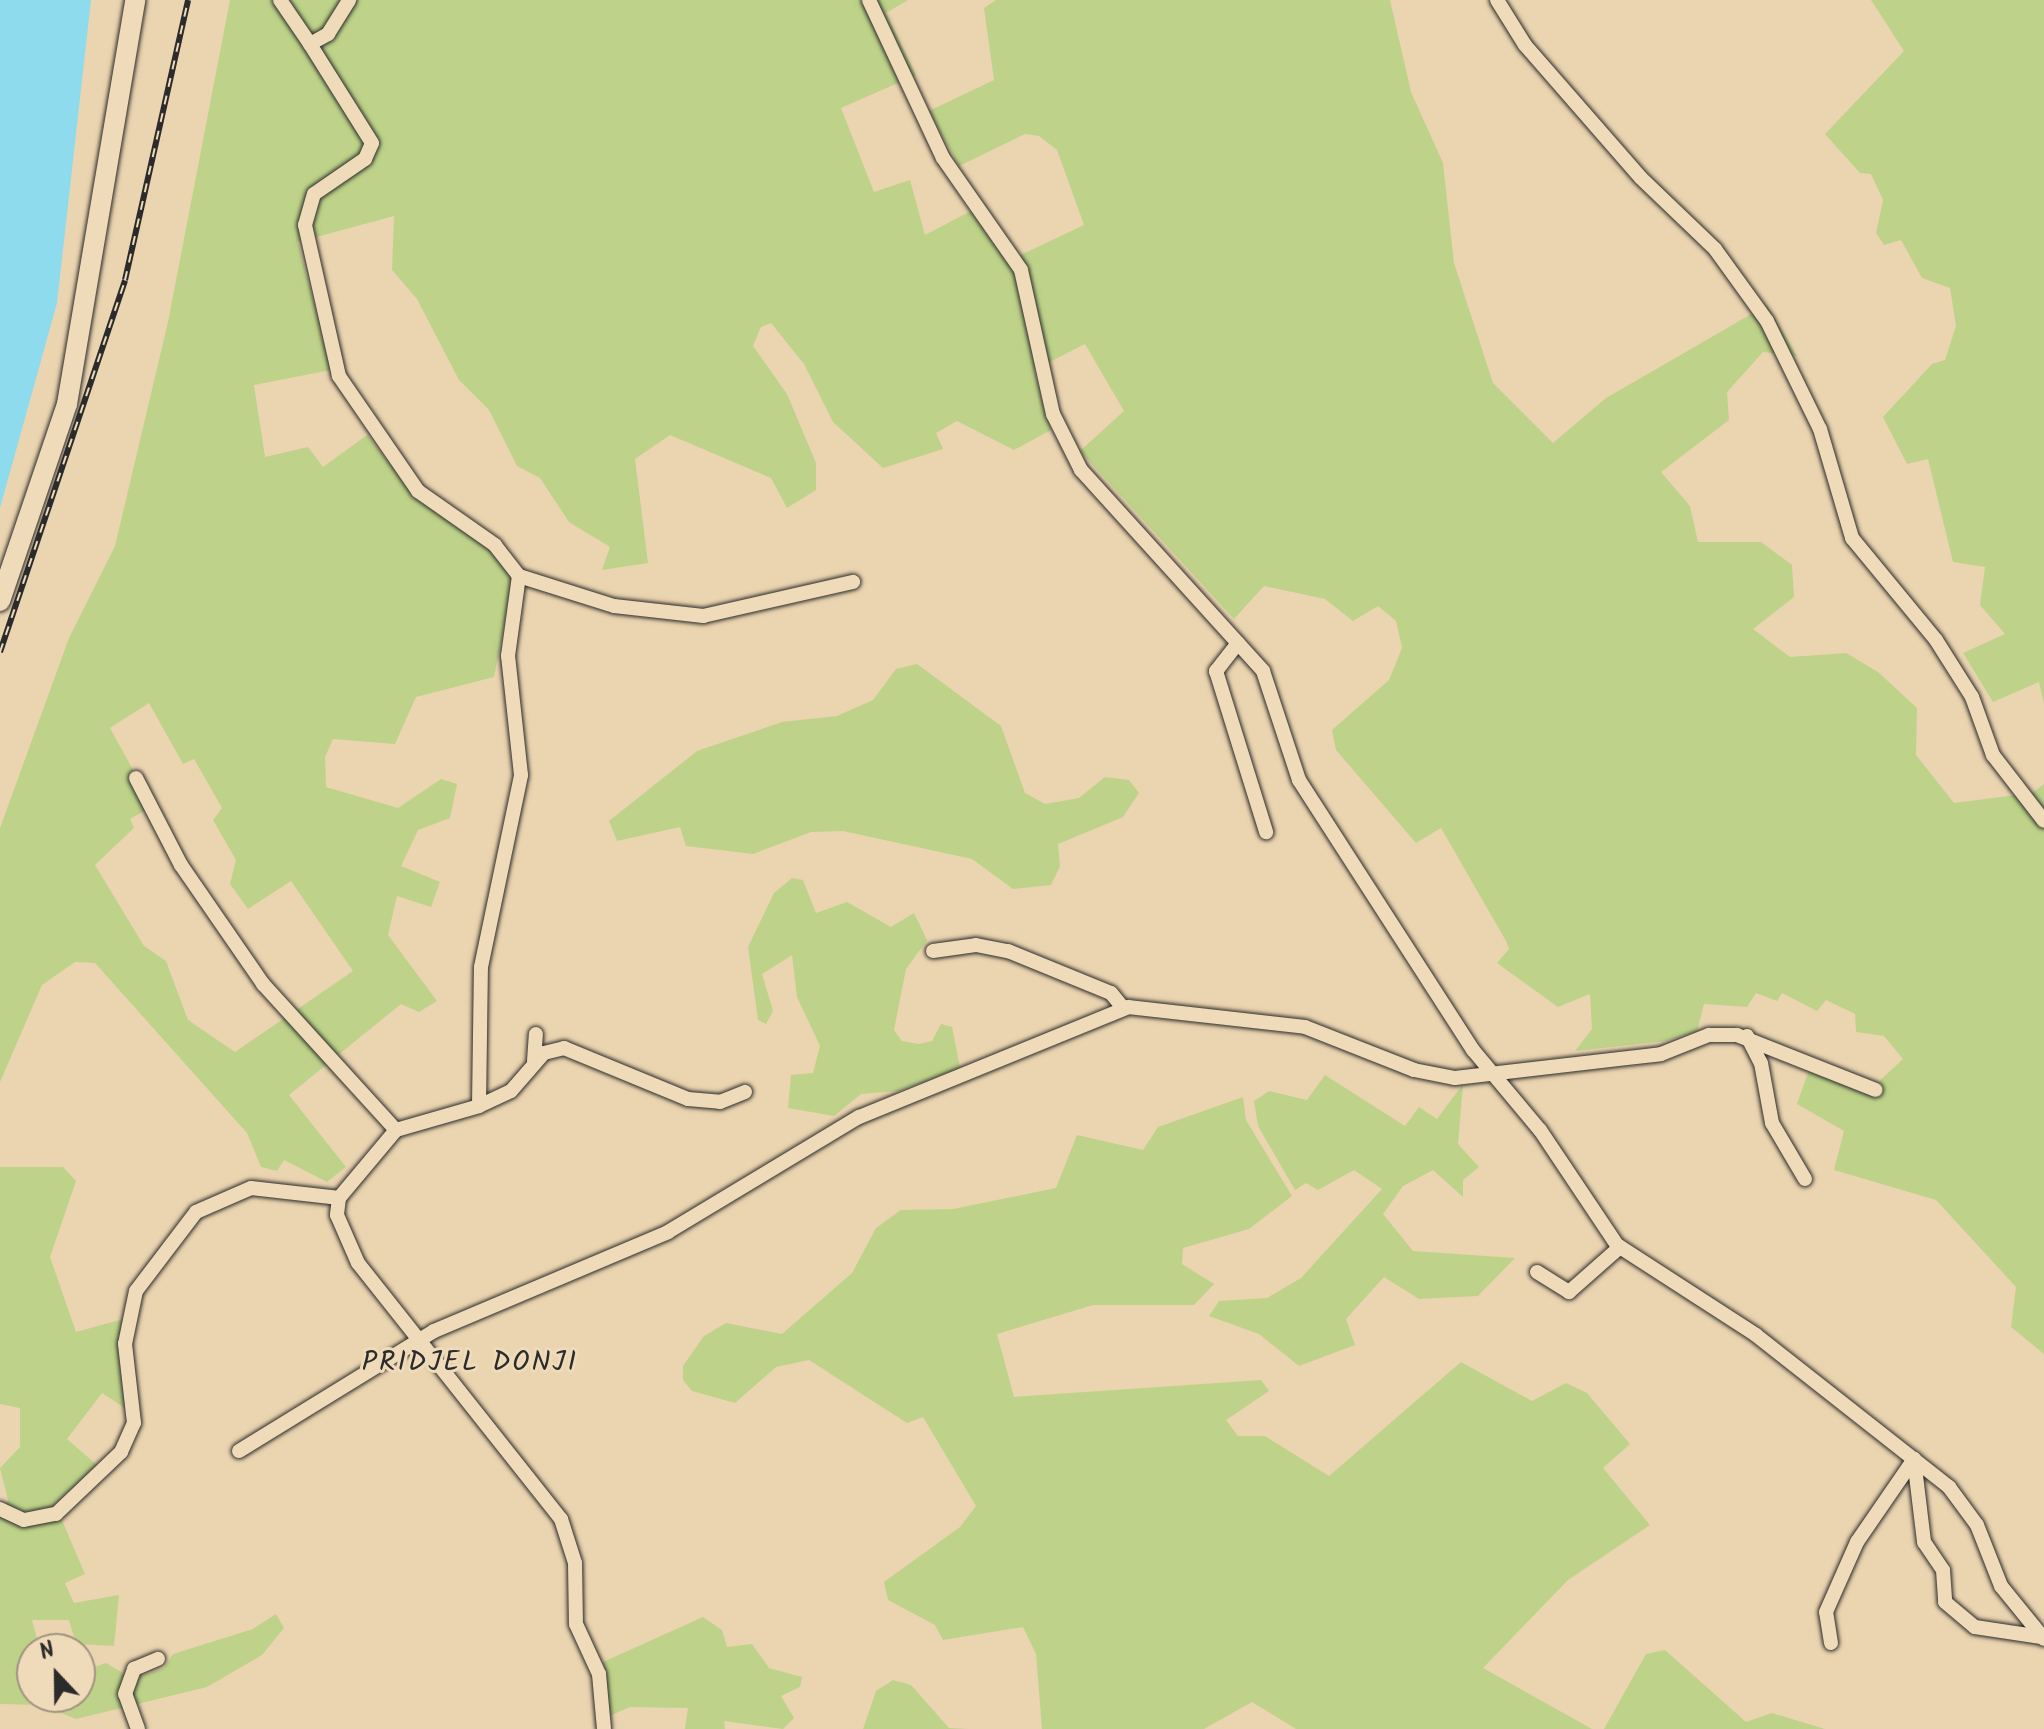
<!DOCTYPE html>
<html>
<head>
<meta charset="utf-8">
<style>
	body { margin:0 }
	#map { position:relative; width:2044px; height:1729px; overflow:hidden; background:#ebd4b0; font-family:Kalam,sans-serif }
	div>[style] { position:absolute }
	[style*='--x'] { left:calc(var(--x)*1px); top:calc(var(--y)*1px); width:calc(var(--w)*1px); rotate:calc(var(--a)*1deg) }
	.green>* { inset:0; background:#bed389 }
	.water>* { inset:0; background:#8ddbec }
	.roads { filter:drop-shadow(0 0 2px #2b2b2b) drop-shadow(0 0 2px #2b2b2b) }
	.street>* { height:14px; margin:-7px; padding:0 7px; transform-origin:7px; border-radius:7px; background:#efdab9 }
	.secondary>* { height:20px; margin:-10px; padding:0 10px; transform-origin:10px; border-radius:10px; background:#efdab9 }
	.rail>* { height:6px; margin-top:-3px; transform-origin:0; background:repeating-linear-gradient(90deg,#efdab9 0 9px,#2b2b2b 0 18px); box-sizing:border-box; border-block:2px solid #2b2b2b }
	span { translate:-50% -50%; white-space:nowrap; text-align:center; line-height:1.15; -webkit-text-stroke:6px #efdab9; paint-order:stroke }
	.quarter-label { font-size:28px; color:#2b2b2b; letter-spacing:2px }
	.north { position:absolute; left:16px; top:1633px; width:80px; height:80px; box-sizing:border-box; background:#efdab9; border:2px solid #a19480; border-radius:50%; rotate:338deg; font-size:22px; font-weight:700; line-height:32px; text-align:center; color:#2b2b2b }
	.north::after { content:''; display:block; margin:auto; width:28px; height:36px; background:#2b2b2b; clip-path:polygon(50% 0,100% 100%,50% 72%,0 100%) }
</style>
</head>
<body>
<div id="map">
	<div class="green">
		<div style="clip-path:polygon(evenodd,230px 0,908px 0,886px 13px,916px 75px,841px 108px,874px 192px,910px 180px,925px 235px,971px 211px,1010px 260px,1084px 225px,1057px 150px,1039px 136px,1025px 134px,959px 166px,929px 111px,994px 80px,984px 8px,996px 0,1390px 0,1411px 92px,1443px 163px,1454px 263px,1493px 383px,1553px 443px,1606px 398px,1767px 305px,1797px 356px,1763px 352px,1727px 392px,1729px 420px,1661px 472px,1690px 506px,1698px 542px,1761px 542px,1792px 565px,1794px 597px,1753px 629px,1790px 657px,1846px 653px,1878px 672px,1917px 708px,1916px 755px,1954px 803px,2032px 793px,2044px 784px,2044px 1354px,2011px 1327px,2016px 1287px,1936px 1200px,1834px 1170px,1844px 1131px,1797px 1104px,1812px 1061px,1875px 1085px,1903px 1059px,1884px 1036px,1856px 1032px,1855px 1014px,1826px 1000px,1817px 1011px,1782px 993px,1777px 1001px,1756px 993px,1747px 1007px,1704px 1004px,1697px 1031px,1666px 1041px,1575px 1051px,1592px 1029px,1590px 994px,1558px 1007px,1497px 963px,1509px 949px,1506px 941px,1441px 828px,1416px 843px,1336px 750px,1332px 730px,1389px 680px,1402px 648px,1396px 621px,1378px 606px,1353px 621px,1325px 599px,1264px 586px,1234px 619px,1080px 451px,1124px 411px,1085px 344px,1034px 370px,1051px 430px,1014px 450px,957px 421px,936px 433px,943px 449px,883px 468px,833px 422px,804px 364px,771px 323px,761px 327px,753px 346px,787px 394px,816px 463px,816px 490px,787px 508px,771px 478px,670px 435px,635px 459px,648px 563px,602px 570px,610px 547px,569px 522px,540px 478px,517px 466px,489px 410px,459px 380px,417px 299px,392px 270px,394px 216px,298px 242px,331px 370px,254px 385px,265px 457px,308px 447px,323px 467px,367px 435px,416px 497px,501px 558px,513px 581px,494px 677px,416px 697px,395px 744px,333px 739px,325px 757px,326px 787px,398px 808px,441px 779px,457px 784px,450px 818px,418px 830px,401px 866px,440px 882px,431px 907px,397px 896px,388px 935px,437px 1001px,419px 1012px,401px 1004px,289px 1095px,346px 1167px,327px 1182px,284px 1160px,277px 1171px,261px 1167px,247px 1133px,95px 963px,75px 962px,42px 985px,0 1082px,0 828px,69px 638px,115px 546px,168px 322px,230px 0,149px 703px,183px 764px,194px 759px,222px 808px,213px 820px,236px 860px,230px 884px,248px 909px,291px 881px,353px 971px,235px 1052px,188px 1020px,166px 961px,144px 946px,95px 865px,134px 828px,130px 819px,153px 806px,110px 728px,149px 703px)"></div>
		<div style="clip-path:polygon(1871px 0,2044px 0,2044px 704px,2039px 682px,1993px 702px,1963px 653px,2005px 634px,1980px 605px,1985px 567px,1953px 562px,1928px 459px,1907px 464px,1883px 417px,1932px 364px,1945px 360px,1956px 326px,1950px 288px,1922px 278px,1901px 240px,1884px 245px,1876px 233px,1883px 200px,1871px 174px,1860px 173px,1825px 134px,1904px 51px)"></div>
		<div style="clip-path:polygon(917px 664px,1001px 726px,1025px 793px,1045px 804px,1079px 798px,1105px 777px,1129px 780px,1139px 793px,1123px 817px,1058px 844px,1060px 866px,1051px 885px,1013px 889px,972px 859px,843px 831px,811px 832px,753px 854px,686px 846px,680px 827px,617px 841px,609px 821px,697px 751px,782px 722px,837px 716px,873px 700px,896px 669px)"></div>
		<div style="clip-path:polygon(792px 878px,803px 880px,816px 913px,847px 902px,891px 927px,914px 913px,927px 940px,906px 969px,894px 1030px,902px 1041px,919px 1044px,932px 1041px,941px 1024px,952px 1027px,960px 1068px,898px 1091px,861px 1094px,834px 1116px,788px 1108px,791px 1075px,813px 1073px,820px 1046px,797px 997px,792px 955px,762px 974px,773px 1011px,766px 1024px,758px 1020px,748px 947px,774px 893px)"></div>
		<div style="clip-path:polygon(1325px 1075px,1405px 1126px,1419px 1107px,1437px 1119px,1463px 1084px,1458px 1144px,1479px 1167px,1463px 1180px,1463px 1197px,1433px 1170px,1403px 1186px,1383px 1214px,1413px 1251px,1515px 1258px,1478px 1296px,1419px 1299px,1384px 1277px,1346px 1319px,1355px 1345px,1299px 1366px,1259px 1334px,1209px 1316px,1219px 1301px,1267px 1298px,1301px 1278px,1382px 1189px,1354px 1170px,1318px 1190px,1306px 1183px,1295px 1190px,1258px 1126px,1254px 1101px,1269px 1091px,1307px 1100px)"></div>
		<div style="clip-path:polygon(1243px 1097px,1246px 1120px,1292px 1196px,1249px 1229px,1183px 1248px,1182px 1264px,1214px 1284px,1194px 1305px,1093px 1305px,997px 1334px,1014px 1397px,1261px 1380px,1269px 1391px,1226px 1420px,1238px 1436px,1265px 1436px,1329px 1476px,1461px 1362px,1532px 1401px,1566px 1383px,1587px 1393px,1630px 1444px,1603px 1468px,1650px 1525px,1568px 1580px,1483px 1668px,1592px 1729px,1296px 1729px,1252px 1702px,1204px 1729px,1042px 1729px,1036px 1654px,1023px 1627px,943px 1640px,935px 1625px,888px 1600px,884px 1582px,960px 1527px,976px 1506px,923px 1417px,907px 1423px,809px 1360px,776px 1367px,735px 1403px,692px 1391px,683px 1380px,683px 1366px,704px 1336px,726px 1323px,782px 1334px,852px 1273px,876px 1228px,901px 1210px,953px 1209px,1056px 1188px,1077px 1135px,1143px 1150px,1158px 1127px)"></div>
		<div style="clip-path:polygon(0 1167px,63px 1167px,76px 1181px,50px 1257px,76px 1332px,127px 1318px,131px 1412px,102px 1393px,67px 1439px,97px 1465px,55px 1504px,85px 1574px,65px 1583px,74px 1603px,119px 1595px,114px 1646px,76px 1644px,69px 1620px,32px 1620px,40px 1649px,32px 1649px,32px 1697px,80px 1697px,80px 1672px,106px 1663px,133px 1679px,164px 1668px,173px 1654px,253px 1629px,276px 1614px,284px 1628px,262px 1655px,207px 1687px,76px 1719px,41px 1705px,0 1704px,0 1515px,8px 1500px,0 1468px,20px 1447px,20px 1408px,0 1404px)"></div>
		<div style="clip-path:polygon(703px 1617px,722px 1630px,727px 1647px,752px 1644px,769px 1668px,802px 1677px,800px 1687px,781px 1696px,794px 1718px,783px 1729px,724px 1721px,725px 1729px,685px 1729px,688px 1708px,630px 1707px,607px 1717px,603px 1662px)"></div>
		<div style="clip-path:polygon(1665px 1650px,1746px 1722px,1772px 1713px,1825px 1729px,1604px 1729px,1646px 1654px)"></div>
		<div style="clip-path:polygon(893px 1680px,911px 1685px,949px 1728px,969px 1729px,863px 1729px,876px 1691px)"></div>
	</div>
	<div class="water">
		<div style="clip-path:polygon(0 0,91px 0,57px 303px,0 508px)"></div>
	</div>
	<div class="roads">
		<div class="street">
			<div style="--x:280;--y:0;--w:53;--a:55.7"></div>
			<div style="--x:869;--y:0;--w:174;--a:64.9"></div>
			<div style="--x:943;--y:158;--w:136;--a:55.1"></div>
			<div style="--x:1021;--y:270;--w:148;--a:77.5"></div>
			<div style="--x:1053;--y:414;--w:63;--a:63.4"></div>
			<div style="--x:1081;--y:470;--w:271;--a:47.8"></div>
			<div style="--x:1263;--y:671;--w:115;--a:71.7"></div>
			<div style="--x:1299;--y:780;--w:321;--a:57.2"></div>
			<div style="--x:1473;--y:1050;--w:104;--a:50.1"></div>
			<div style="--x:1540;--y:1130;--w:138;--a:56.2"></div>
			<div style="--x:1617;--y:1245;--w:166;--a:32.9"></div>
			<div style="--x:1756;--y:1335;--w:246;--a:38.2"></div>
			<div style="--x:1949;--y:1487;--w:47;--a:53.6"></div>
			<div style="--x:1977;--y:1525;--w:66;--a:68.5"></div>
			<div style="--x:2001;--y:1586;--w:68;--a:50.9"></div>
			<div style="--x:1497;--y:0;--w:53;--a:58.1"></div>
			<div style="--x:1525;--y:45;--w:176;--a:48.9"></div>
			<div style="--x:1641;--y:178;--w:103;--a:43.8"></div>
			<div style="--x:1715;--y:249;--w:89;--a:54.2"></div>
			<div style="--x:1767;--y:321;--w:120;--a:63.9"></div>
			<div style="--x:1820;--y:429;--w:114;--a:73.6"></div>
			<div style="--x:1852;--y:538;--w:132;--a:50.5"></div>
			<div style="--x:1936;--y:640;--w:67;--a:57.7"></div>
			<div style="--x:1972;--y:697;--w:62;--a:70.1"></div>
			<div style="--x:1993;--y:755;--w:83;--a:52.3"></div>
			<div style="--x:519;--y:576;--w:100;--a:17.5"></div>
			<div style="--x:614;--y:606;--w:90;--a:6.4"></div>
			<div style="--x:703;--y:616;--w:154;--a:-12.8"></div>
			<div style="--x:1238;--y:643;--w:36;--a:128"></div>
			<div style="--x:1216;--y:671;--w:169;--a:72.7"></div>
			<div style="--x:136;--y:778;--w:98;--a:62.7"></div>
			<div style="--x:181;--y:865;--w:145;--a:55.4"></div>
			<div style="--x:263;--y:984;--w:197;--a:47.7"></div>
			<div style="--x:933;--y:951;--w:43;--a:-7.9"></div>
			<div style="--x:976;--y:945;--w:33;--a:11"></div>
			<div style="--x:1008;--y:951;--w:111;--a:22.2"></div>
			<div style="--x:1111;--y:993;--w:19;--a:51"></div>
			<div style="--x:1747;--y:1036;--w:30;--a:63"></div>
			<div style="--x:1761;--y:1063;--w:61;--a:79.6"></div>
			<div style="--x:1772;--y:1123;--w:65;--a:59.5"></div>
			<div style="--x:534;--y:1061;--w:27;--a:-86"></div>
			<div style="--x:479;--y:1106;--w:35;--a:-25"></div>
			<div style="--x:511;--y:1091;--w:50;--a:-49"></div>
			<div style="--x:544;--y:1053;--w:21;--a:-14"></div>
			<div style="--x:564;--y:1048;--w:134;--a:22.4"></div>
			<div style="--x:688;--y:1099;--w:32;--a:5"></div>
			<div style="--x:720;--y:1102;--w:27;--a:-22"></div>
			<div style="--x:339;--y:1198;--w:17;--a:97"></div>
			<div style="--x:337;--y:1215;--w:52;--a:66.4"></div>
			<div style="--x:358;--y:1263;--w:327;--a:51.6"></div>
			<div style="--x:561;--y:1519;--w:46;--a:72.3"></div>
			<div style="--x:575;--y:1563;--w:61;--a:89.1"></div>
			<div style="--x:576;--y:1624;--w:55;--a:65.3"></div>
			<div style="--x:599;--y:1674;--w:55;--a:84.8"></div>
			<div style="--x:1537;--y:1272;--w:38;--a:32"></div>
			<div style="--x:1569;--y:1292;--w:68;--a:-41.4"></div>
			<div style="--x:239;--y:1451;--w:229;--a:-31.6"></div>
			<div style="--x:434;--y:1331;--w:254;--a:-22.9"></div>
			<div style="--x:668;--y:1232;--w:223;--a:-31.1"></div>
			<div style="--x:859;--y:1117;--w:291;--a:-22.2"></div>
			<div style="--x:1128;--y:1007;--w:178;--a:6.4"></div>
			<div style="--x:1305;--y:1027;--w:117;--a:21.5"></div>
			<div style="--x:1414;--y:1070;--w:42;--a:11"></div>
			<div style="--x:1455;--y:1078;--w:207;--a:-6.6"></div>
			<div style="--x:1661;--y:1054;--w:52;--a:-21.6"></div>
			<div style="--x:1709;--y:1035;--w:28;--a:0"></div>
			<div style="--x:1737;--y:1035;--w:149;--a:21.6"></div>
			<div style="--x:1914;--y:1459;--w:84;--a:83.1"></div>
			<div style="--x:1924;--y:1542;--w:34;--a:56"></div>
			<div style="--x:1943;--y:1570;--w:32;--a:86"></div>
			<div style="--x:1945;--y:1602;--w:39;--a:40"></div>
			<div style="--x:1975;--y:1627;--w:67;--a:8.6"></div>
			<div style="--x:0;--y:1509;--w:26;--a:25"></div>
			<div style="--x:24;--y:1520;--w:33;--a:-11"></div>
			<div style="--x:56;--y:1514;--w:90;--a:-43.6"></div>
			<div style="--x:121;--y:1452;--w:32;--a:-66"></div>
			<div style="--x:134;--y:1423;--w:80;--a:-96.5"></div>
			<div style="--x:125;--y:1344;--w:54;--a:-78.3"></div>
			<div style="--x:136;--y:1291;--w:99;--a:-52.8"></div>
			<div style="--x:196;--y:1212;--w:60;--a:-23.6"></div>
			<div style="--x:251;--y:1188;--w:89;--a:6.5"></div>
			<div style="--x:339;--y:1198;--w:89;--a:-50"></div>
			<div style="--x:396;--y:1130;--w:86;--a:-16.1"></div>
			<div style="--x:479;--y:1106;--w:139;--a:-89.2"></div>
			<div style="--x:481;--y:967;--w:196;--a:-78.2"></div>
			<div style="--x:521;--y:775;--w:120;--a:-96.2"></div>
			<div style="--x:508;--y:656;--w:81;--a:-82.2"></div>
			<div style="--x:519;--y:576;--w:39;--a:-128"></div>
			<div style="--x:495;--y:545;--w:94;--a:-145"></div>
			<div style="--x:418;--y:491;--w:140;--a:-124.5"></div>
			<div style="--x:339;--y:376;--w:155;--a:-102.7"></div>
			<div style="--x:305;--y:225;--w:32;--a:-74"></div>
			<div style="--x:314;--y:194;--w:62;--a:-34.5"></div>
			<div style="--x:365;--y:159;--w:17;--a:-66"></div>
			<div style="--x:372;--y:143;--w:117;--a:-122.1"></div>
			<div style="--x:310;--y:44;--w:21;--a:-29"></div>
			<div style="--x:328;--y:34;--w:40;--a:-58"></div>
			<div style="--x:1831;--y:1643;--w:31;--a:-99"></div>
			<div style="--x:1826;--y:1612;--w:77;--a:-66.1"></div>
			<div style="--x:1857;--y:1542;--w:101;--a:-55.5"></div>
			<div style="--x:138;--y:1729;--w:37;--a:-110"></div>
			<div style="--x:125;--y:1694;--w:27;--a:-70"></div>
			<div style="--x:134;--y:1669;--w:26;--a:-23"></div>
		</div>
		<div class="secondary">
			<div style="--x:0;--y:601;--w:208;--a:-71.2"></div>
			<div style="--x:67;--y:404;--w:410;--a:-80.4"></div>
		</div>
	</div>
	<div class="rail">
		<div style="--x:0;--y:652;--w:392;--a:-71.4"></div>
		<div style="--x:125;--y:280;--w:287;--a:-77.3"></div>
	</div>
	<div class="quarter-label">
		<span style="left:470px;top:1363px">PRIDJEL DONJI</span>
	</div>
	<div class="north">N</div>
</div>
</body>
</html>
